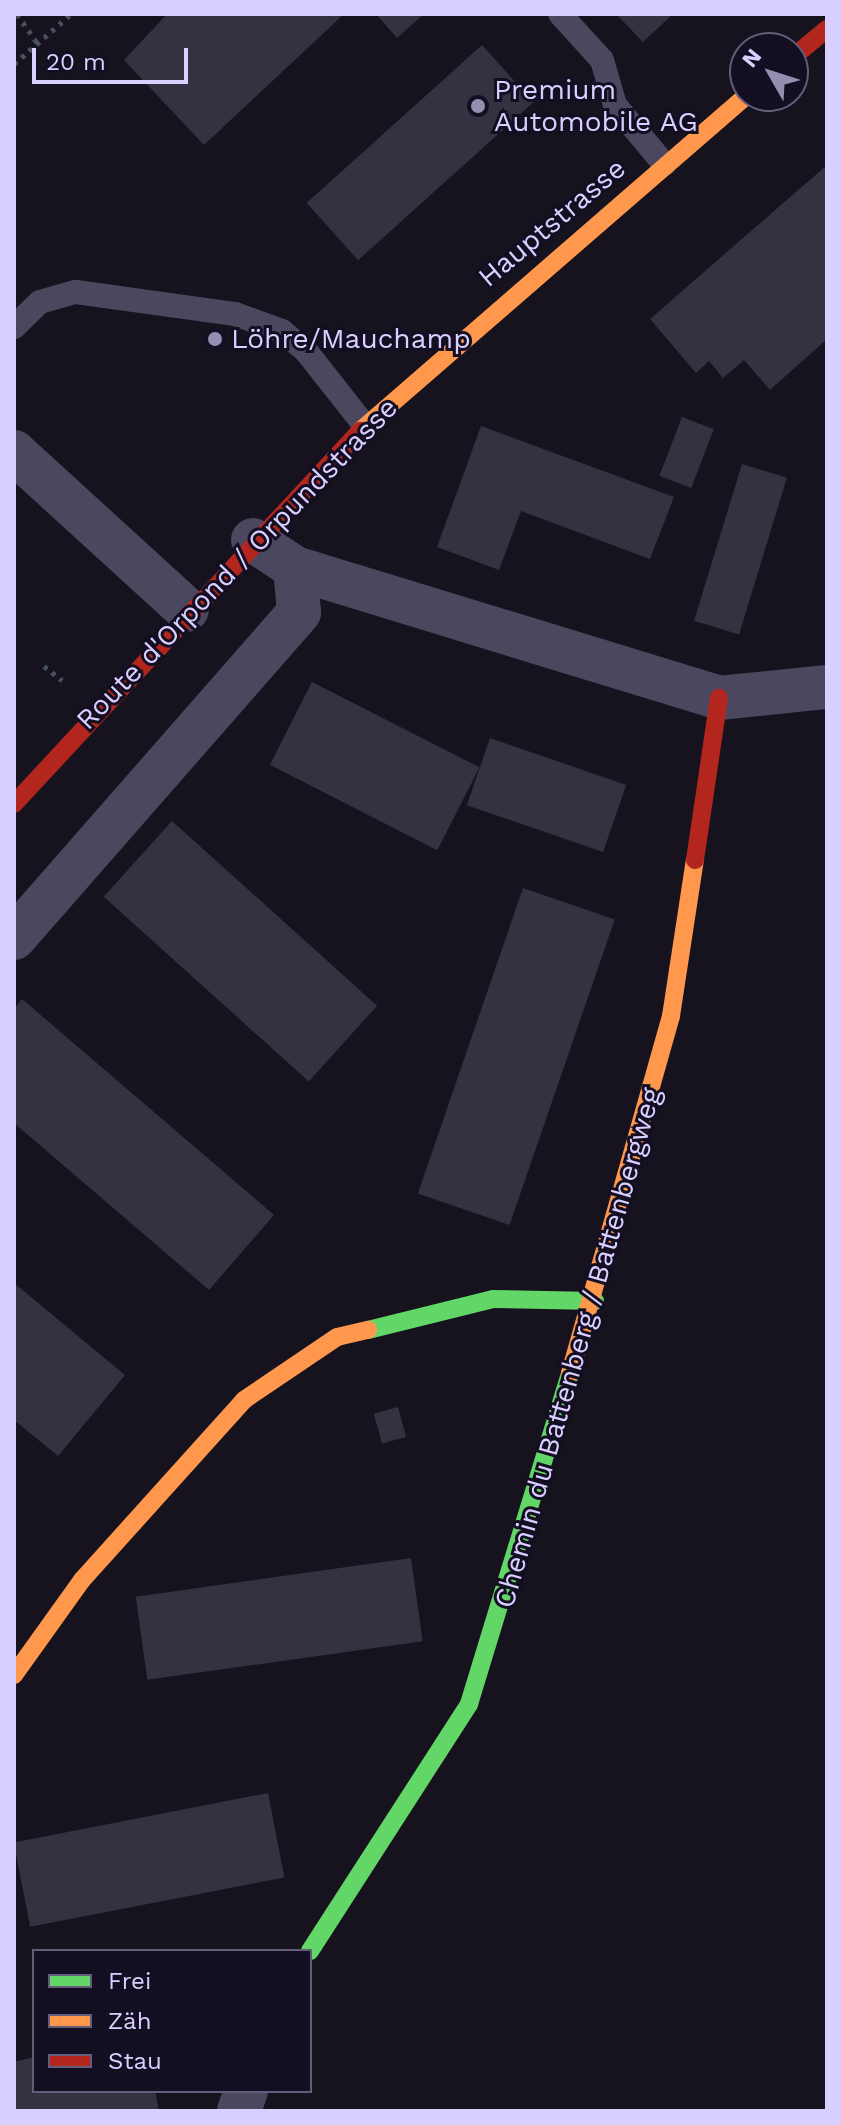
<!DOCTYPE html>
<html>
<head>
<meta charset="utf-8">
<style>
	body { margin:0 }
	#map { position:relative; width:841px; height:2125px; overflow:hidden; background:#16131e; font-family:"Work Sans",sans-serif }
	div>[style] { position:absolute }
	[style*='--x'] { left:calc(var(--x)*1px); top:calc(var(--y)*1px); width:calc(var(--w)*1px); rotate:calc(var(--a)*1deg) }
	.building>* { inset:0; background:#353141; transform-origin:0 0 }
	.path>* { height:5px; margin-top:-2.5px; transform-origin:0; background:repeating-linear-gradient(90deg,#46505f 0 4px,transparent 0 10px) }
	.lane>* { height:24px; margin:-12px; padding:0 12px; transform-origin:12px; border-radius:12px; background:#4b475f }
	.street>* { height:44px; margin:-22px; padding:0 22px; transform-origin:22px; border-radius:22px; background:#4b475f }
	.fast>* { height:18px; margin:-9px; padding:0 9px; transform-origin:9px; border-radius:9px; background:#63d668 }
	.slow>* { height:18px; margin:-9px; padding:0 9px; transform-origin:9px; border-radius:9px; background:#ff974d }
	.jam>* { height:18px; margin:-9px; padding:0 9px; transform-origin:9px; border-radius:9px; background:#b3261e }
	.dots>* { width:22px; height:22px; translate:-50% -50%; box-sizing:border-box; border:4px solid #140e23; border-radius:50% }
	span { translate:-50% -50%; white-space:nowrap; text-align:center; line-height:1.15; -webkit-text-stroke:6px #140e23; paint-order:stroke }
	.poi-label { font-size:28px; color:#dad0ff }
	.left { translate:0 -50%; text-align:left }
	.street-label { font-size:28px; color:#dad0ff }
	.frame { position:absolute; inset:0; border:16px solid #dad0ff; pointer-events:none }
	.legend { position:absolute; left:32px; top:1949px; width:280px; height:144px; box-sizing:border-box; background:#140e23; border:2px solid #635c7b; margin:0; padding:10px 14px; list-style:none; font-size:24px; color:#dad0ff }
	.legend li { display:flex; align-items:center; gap:16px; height:40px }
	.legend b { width:40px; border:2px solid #635c7b }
	.north { position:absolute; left:729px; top:32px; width:80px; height:80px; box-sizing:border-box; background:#140e23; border:2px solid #635c7b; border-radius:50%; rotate:309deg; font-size:22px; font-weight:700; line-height:32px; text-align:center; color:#dad0ff }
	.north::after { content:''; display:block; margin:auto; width:28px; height:36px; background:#958eb0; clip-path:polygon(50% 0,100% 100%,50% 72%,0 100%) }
	.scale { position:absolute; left:32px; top:48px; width:156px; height:36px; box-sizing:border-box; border:4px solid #dad0ff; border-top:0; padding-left:10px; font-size:24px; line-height:28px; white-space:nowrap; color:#dad0ff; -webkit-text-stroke:6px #140e23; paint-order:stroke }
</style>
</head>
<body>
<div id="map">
	<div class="building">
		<div style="clip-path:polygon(167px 14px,344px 14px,204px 145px,124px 60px)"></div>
		<div style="clip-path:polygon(376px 14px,424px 14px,397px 38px)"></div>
		<div style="clip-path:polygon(616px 14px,673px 14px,643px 42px)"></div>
		<div style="left:482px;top:45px;width:77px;height:236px;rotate:48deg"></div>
		<div style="clip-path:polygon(827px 165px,827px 339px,770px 390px,744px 360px,723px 378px,709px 361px,696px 373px,650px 319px)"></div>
		<div style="left:682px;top:417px;width:34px;height:63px;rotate:21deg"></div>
		<div style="clip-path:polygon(481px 426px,674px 497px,650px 559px,521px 511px,499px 570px,437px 547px)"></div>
		<div style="left:742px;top:464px;width:47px;height:164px;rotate:17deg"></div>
		<div style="left:312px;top:682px;width:188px;height:93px;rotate:27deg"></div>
		<div style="left:490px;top:738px;width:144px;height:71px;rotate:19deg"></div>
		<div style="left:172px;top:821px;width:276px;height:102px;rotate:42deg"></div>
		<div style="left:523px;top:888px;width:97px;height:323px;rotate:19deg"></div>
		<div style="clip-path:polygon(22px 999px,274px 1215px,209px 1290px,14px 1123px,14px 1009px)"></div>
		<div style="clip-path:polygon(14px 1283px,125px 1375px,58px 1456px,14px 1420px)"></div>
		<div style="left:398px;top:1407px;width:31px;height:25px;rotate:75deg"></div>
		<div style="left:411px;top:1558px;width:84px;height:278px;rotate:82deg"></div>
		<div style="left:268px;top:1793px;width:86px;height:259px;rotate:79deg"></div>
		<div style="clip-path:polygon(34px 2057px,34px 2091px,155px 2091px,159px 2111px,14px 2111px,14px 2062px)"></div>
	</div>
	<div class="path">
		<div style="--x:17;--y:14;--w:35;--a:55"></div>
		<div style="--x:14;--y:64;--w:76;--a:-41.3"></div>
		<div style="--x:44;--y:666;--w:23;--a:38"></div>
	</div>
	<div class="lane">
		<div style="--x:560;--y:14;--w:62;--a:47.6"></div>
		<div style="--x:602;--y:60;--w:47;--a:73.9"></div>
		<div style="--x:615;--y:105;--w:77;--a:50.3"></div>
		<div style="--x:14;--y:327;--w:36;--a:-44"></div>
		<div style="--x:40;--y:302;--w:37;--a:-16"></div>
		<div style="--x:76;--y:292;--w:161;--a:7.9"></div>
		<div style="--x:235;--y:314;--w:50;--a:19.9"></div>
		<div style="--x:282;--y:331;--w:31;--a:40"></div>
		<div style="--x:306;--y:351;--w:95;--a:51.8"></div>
	</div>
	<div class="street">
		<div style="--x:14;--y:452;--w:234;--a:42.4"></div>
		<div style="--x:253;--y:540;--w:50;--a:33.7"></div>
		<div style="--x:295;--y:568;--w:443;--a:17"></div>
		<div style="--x:719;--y:698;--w:109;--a:-5.8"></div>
		<div style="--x:14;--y:938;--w:433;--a:-48.8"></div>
		<div style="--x:299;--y:612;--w:44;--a:-95.2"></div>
		<div style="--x:239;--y:2111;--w:21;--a:-71"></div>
	</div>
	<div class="fast">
		<div style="--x:368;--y:1330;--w:129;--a:-13.9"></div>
		<div style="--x:493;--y:1299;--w:102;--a:1.1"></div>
		<div style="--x:310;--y:1951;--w:294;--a:-57.2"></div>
		<div style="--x:469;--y:1704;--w:346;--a:-73"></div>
	</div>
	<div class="slow">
		<div style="--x:360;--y:431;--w:511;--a:-40.95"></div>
		<div style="--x:570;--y:1373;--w:371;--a:-74.2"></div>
		<div style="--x:671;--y:1016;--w:158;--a:-81.3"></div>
		<div style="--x:14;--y:1675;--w:117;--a:-54.4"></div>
		<div style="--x:82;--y:1580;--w:242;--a:-48"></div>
		<div style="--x:244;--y:1400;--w:112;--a:-34.1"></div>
		<div style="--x:337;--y:1337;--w:32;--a:-13"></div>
	</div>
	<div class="jam">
		<div style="--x:793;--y:57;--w:44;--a:-39.5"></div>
		<div style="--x:14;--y:804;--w:509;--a:-47.15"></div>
		<div style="--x:695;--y:860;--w:164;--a:-81.6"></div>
	</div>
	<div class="dots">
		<div style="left:478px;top:106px;background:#958eb0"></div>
		<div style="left:215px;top:339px;background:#958eb0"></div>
	</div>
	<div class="poi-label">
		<span class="left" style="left:494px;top:106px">Premium<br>Automobile AG</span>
		<span class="left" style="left:231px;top:339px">Löhre/Mauchamp</span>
	</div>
	<div class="street-label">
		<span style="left:552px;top:223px;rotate:-40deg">Hauptstrasse</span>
		<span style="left:237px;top:564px;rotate:-46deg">Route d'Orpond / Orpundstrasse</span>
		<span style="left:578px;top:1348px;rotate:-74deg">Chemin du Battenberg / Battenbergweg</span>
	</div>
	<div class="frame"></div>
	<ul class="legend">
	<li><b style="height:10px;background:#63d668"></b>Frei</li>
	<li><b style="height:10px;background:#ff974d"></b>Zäh</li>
	<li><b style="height:10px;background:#b3261e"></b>Stau</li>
	</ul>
	<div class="north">N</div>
	<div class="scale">20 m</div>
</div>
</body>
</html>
